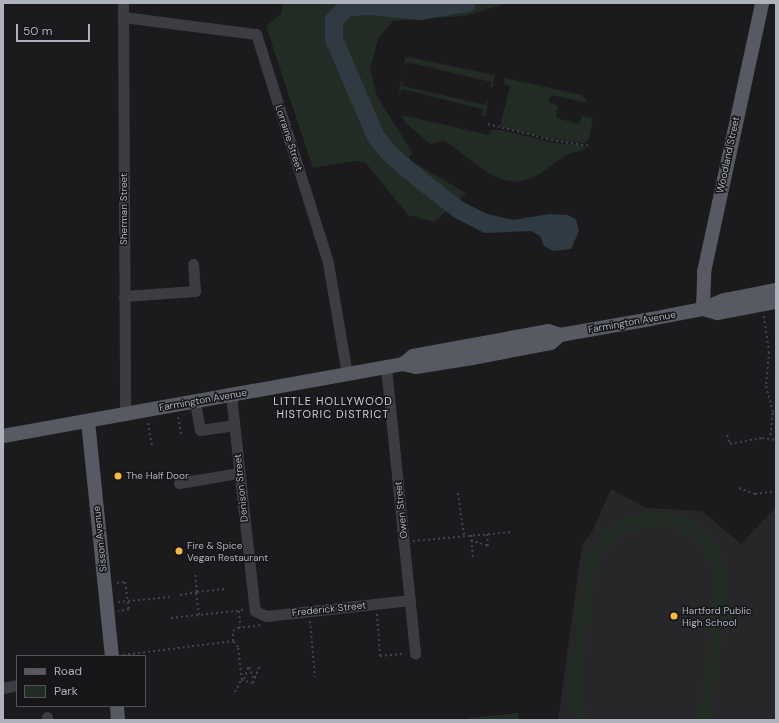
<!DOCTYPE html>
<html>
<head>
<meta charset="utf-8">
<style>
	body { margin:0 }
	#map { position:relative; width:779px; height:723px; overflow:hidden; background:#1b1b1d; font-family:"DM Sans",sans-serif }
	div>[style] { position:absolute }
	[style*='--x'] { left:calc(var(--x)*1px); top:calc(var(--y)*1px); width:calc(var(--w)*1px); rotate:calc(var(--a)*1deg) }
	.built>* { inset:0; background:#27272a }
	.green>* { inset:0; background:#222c24 }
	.water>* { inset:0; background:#303a42 }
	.river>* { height:18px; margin:-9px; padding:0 9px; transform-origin:9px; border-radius:9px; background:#303a42 }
	.path>* { height:2px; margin-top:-1px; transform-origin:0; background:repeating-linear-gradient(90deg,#41444a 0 2px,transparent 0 5px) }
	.minor>* { height:11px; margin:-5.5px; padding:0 5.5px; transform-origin:5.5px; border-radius:5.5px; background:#3c3d42 }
	.major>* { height:14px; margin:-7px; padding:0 7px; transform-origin:7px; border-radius:7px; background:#575a62 }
	.dots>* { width:11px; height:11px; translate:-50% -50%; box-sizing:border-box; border:2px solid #161618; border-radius:50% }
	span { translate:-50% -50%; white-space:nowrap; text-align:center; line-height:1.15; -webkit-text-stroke:3px #161618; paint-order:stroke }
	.street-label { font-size:10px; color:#adb2bd }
	.poi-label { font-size:10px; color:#adb2bd }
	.left { translate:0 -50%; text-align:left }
	.neighbourhood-label { font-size:11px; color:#ced1d9; letter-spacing:1px }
	.frame { position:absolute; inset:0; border:4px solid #adb2bd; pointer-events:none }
	.legend { position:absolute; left:16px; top:655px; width:130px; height:52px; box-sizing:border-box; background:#161618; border:1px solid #52545a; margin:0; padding:5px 7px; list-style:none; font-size:12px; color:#adb2bd }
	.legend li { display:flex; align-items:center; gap:8px; height:20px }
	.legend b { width:20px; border:1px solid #52545a }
	.scale { position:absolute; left:16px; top:24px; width:74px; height:18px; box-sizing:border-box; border:2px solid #adb2bd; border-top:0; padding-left:5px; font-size:12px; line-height:14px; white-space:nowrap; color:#adb2bd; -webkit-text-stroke:3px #161618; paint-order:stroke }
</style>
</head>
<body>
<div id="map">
	<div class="built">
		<div style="clip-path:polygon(611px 489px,646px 508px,702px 511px,741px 544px,776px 507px,776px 720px,558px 720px,582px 545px,591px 534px)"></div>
	</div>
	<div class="green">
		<div style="clip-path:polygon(283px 3px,508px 3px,465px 16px,393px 21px,378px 39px,370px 69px,377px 96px,412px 152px,408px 159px,466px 193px,434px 222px,408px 215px,365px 162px,355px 161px,313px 168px,266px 26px,281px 14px)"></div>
		<div style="clip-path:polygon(408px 57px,495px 75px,492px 88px,490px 87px,491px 82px,407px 62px,404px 68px,405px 58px)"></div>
		<div style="clip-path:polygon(402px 78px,403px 86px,485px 105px,488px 97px,486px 116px,482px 116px,483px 109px,402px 89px,398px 95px)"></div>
		<div style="clip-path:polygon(504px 78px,582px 95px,588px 103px,551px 95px,549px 102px,558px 106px,556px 118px,579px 124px,582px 116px,593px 118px,589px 139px,584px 143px,560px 141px,500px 127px,510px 86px,504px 84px)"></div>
		<div style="clip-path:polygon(401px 115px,489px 135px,492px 130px,501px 130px,555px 143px,583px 145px,586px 149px,568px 154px,533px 178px,514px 182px,504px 180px,488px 173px,444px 140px,430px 144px,406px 123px)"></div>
		<div style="clip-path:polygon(651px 512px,676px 515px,699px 527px,716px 546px,726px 569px,727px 595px,712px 720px,694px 720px,702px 697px,715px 592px,713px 571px,705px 552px,690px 537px,672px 527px,651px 525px,621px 535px,605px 549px,596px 568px,581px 682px,582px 701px,589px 720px,575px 720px,570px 706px,568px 680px,584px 563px,589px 552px,604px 531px,626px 518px)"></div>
		<div style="clip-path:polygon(518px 713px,519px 720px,470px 720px,469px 718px)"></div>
	</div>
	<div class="water">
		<div style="clip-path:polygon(466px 206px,476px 211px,513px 220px,549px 214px,567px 215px,576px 219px,579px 231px,571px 249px,553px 251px,544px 246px,540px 236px,531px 231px,484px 233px,455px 216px)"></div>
	</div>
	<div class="river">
		<div style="--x:467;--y:3;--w:48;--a:170.3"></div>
		<div style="--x:420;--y:11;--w:51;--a:-174.4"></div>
		<div style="--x:369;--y:6;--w:22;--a:177"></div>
		<div style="--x:347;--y:7;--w:18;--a:135"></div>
		<div style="--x:334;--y:20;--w:19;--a:90"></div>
		<div style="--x:334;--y:39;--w:107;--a:66.8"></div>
		<div style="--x:376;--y:137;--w:25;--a:50"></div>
		<div style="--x:392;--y:156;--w:34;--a:40"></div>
		<div style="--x:418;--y:178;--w:52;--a:38"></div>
		<div style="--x:459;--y:210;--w:25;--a:27"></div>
	</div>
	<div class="path">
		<div style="--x:488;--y:124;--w:70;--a:14"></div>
		<div style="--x:556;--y:141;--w:35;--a:8"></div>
		<div style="--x:764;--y:316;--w:36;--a:82"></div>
		<div style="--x:769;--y:352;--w:34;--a:95"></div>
		<div style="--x:766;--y:386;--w:28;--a:75"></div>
		<div style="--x:773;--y:413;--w:25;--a:97"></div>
		<div style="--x:178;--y:417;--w:20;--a:79"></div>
		<div style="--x:148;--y:423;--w:23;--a:80"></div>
		<div style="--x:727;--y:435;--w:9;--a:72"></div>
		<div style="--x:730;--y:444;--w:33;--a:-11"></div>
		<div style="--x:762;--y:438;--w:14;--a:8"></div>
		<div style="--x:739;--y:488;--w:17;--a:21"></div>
		<div style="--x:755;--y:494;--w:21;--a:-8"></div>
		<div style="--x:458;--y:493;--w:43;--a:82.1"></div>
		<div style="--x:487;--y:534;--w:14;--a:86"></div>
		<div style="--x:471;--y:535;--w:24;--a:85"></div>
		<div style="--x:471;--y:540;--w:18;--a:19"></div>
		<div style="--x:413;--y:541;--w:98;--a:-5.2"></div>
		<div style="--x:117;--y:583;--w:8;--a:-7"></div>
		<div style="--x:125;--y:582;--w:27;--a:82"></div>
		<div style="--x:129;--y:609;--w:11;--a:170"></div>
		<div style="--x:197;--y:592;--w:30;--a:-6"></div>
		<div style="--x:196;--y:593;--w:22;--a:82"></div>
		<div style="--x:180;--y:595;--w:17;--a:-10"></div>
		<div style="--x:197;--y:592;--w:19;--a:-96"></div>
		<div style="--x:118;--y:602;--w:52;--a:-5.5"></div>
		<div style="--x:239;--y:611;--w:16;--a:86"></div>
		<div style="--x:377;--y:614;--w:42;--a:85.9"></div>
		<div style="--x:380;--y:656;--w:25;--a:-5"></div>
		<div style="--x:171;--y:618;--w:74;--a:-6.2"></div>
		<div style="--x:310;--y:621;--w:56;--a:84.9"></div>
		<div style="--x:123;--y:655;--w:111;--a:-7.3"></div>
		<div style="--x:249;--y:667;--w:13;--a:67"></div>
		<div style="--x:244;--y:679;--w:14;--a:-69"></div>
		<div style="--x:242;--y:680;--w:33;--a:-97"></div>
		<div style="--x:238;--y:647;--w:8;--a:-130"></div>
		<div style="--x:233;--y:641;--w:10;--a:-90"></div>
		<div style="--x:233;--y:631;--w:6;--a:-31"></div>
		<div style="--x:238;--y:628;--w:24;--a:-7"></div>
		<div style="--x:235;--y:692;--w:13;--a:-63"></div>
		<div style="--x:241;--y:680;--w:12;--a:14"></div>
		<div style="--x:253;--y:683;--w:19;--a:-69"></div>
	</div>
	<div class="minor">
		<div style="--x:123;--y:3;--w:411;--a:89.7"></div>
		<div style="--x:123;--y:17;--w:134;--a:7.3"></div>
		<div style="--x:256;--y:34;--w:240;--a:72.5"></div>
		<div style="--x:328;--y:263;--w:113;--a:80.3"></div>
		<div style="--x:124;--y:296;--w:71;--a:-4"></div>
		<div style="--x:195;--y:291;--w:27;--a:-94"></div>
		<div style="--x:386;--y:367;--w:288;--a:84.2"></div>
		<div style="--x:231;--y:395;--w:217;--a:83.7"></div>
		<div style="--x:255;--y:611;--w:12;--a:24"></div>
		<div style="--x:266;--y:616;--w:145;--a:-6.3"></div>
		<div style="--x:195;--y:402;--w:28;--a:80"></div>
		<div style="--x:200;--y:430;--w:34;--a:-8"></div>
		<div style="--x:179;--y:483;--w:61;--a:-9.5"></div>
		<div style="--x:3;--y:688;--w:14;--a:-12"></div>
		<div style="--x:47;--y:717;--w:3;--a:90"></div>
	</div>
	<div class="major">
		<div style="--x:703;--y:309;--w:37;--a:-88"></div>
		<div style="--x:704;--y:272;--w:275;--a:-77.8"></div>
		<div style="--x:703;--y:309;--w:15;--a:16"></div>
		<div style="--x:717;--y:313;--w:60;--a:-10.6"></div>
		<div style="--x:403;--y:364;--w:13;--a:-39"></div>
		<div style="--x:413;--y:356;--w:137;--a:-10.5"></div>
		<div style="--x:548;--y:331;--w:13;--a:18"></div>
		<div style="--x:560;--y:335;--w:92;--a:-10"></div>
		<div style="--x:651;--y:319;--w:53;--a:-10.9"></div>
		<div style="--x:703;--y:309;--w:23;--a:-23"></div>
		<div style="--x:724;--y:300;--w:53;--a:-10.9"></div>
		<div style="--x:88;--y:421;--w:236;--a:84.2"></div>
		<div style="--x:3;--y:436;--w:406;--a:-10.2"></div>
		<div style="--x:403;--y:364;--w:13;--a:13"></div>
		<div style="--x:416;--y:367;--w:57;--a:-9.1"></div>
		<div style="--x:472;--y:358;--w:80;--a:-10.8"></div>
		<div style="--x:551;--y:343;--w:12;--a:-42"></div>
		<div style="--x:117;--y:706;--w:14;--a:86"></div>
	</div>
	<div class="dots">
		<div style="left:118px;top:476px;background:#f8ba38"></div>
		<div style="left:179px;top:551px;background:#f8ba38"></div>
		<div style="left:674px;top:616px;background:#f8ba38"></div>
	</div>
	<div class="street-label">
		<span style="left:289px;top:138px;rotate:72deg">Lorraine Street</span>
		<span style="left:728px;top:155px;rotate:-78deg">Woodland Street</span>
		<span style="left:124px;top:209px;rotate:-90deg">Sherman Street</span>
		<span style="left:632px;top:322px;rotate:-10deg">Farmington Avenue</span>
		<span style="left:203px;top:400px;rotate:-10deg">Farmington Avenue</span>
		<span style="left:241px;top:488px;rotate:-96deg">Denison Street</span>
		<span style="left:401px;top:510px;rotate:-96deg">Owen Street</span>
		<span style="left:100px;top:539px;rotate:-96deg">Sisson Avenue</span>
		<span style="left:329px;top:609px;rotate:-6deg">Frederick Street</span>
	</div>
	<div class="poi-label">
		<span class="left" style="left:126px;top:476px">The Half Door</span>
		<span class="left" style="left:187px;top:551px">Fire &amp; Spice<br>Vegan Restaurant</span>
		<span class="left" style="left:682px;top:616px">Hartford Public<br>High School</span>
	</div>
	<div class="neighbourhood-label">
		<span style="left:333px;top:408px">LITTLE HOLLYWOOD<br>HISTORIC DISTRICT</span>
	</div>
	<div class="frame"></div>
	<ul class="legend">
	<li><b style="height:5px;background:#575a62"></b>Road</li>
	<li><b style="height:11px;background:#222c24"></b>Park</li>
	</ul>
	<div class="scale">50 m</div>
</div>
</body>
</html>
